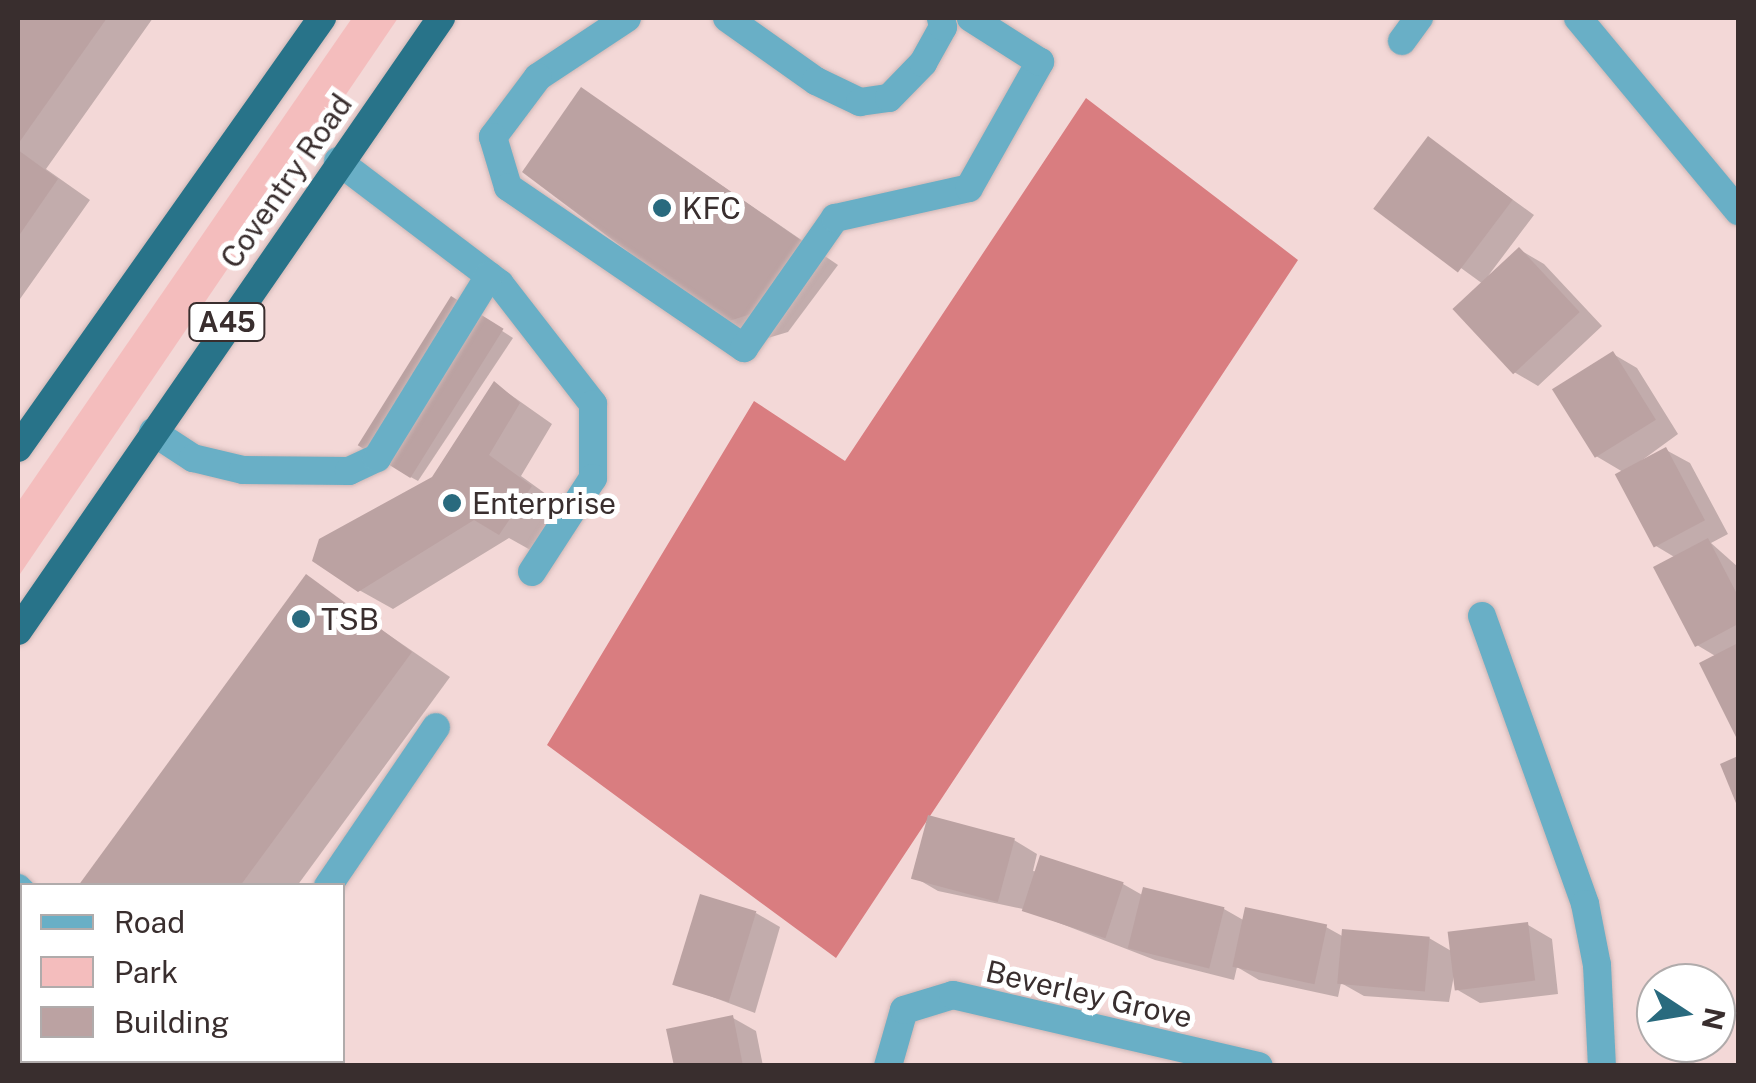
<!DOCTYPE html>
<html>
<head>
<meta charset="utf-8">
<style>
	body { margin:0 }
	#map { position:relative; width:1756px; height:1083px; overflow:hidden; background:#f3d8d7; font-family:"Public Sans",sans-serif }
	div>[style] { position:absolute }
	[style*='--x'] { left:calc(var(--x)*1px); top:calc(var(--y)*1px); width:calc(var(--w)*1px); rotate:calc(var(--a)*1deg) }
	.green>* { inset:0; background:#f4bdbd }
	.forest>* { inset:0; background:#d97d80 }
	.shadow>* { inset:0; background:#0003 }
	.building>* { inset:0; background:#bba2a2; transform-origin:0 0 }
	.roads { filter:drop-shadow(0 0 2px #ceb6b5) drop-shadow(0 0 2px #ceb6b5) }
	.service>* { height:28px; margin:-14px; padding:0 14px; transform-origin:14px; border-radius:14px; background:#69afc6 }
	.minor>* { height:28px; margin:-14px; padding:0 14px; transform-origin:14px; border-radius:14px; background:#69afc6 }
	.trunk>* { height:28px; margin:-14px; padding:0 14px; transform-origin:14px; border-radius:14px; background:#287389 }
	.dots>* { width:28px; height:28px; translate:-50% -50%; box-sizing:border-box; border:5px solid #fff; border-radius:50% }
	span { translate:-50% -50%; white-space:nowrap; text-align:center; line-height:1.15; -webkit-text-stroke:10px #fff; paint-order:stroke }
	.shield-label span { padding:2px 8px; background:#fff; border:2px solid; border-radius:8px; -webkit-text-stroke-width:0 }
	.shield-label { font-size:28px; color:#392e2e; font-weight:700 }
	.street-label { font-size:30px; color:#392e2e }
	.poi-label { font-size:30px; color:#392e2e }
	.left { translate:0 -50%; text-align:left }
	.frame { position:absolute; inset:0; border:20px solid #392e2e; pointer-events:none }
	.legend { position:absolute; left:20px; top:883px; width:325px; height:180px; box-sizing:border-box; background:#fff; border:2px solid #b0abab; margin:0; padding:12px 18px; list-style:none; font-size:30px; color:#392e2e }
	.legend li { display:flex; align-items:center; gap:20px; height:50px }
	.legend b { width:50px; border:2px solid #b0abab }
	.north { position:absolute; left:1636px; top:963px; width:100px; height:100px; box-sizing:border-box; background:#fff; border:2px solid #b0abab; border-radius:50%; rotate:102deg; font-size:28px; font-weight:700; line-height:40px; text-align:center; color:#392e2e }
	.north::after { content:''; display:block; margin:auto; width:35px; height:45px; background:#296a7e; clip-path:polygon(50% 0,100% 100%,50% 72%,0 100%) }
</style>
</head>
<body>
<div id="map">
	<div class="green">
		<div style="clip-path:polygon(352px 18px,398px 18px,18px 577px,18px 502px)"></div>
	</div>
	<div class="forest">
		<div style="clip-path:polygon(1086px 98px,1298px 260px,836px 958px,547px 745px,754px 401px,845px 461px)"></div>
	</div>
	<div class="shadow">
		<div style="clip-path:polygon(18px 18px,153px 18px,46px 169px,90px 200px,20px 299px)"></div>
		<div style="clip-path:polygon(582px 90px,838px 265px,788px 332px,758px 341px,724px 321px)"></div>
		<div style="clip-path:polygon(1429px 139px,1534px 215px,1488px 276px,1520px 250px,1544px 264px,1602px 326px,1538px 386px,1514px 372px,1483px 284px,1377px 207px)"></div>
		<div style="clip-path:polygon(463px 306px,513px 338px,418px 481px,407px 475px)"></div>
		<div style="clip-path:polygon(1613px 354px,1637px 368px,1678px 434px,1630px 469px,1666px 450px,1690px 463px,1728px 534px,1711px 543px,1738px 567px,1738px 735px,1717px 657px,1697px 645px,1676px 558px,1656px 546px,1623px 472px,1596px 456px)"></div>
		<div style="clip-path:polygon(495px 384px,552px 424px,521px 476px,564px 507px,534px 552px,509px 538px,393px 609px,359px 590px)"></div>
		<div style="clip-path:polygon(306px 578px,450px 677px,297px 886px,81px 886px)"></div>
		<div style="clip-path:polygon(1014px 840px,1037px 854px,1033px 871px,1123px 884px,1144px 896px,1224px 909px,1245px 921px,1326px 927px,1344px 937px,1429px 938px,1453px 952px,1528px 925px,1552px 939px,1558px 994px,1480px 1003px,1456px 989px,1455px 970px,1449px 1002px,1364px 996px,1341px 983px,1338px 997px,1259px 980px,1237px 967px,1234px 980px,1155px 960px,1023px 909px,938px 891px,914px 877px)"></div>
		<div style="clip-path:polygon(756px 913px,780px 927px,755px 1013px,678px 984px)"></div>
		<div style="clip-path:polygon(18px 920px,22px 1060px,105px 1060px,101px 1066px,18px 1066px)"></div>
		<div style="clip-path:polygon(733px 1018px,756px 1031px,763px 1066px,677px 1066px)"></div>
	</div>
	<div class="building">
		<div style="clip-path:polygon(18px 18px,107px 18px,18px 144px)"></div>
		<div style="clip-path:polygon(581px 87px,806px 244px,754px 313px,723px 323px,522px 172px)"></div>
		<div style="left:1428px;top:136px;width:106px;height:91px;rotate:37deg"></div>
		<div style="clip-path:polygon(18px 150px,58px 179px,18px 237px)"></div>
		<div style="left:1519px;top:247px;width:89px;height:91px;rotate:47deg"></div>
		<div style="left:451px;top:296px;width:62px;height:176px;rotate:32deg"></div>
		<div style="left:1613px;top:351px;width:81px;height:72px;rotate:58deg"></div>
		<div style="clip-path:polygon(494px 381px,520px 403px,489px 455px,532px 486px,499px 535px,474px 520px,358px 592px,312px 561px,319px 539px,432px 477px)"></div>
		<div style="left:1666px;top:447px;width:83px;height:58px;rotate:62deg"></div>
		<div style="clip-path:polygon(1708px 538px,1738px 596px,1738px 624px,1695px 647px,1653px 567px)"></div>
		<div style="clip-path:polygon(306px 574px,412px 652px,240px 886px,78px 886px)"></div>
		<div style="clip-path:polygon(1738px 643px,1738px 735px,1736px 737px,1699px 663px)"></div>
		<div style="clip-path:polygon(1738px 756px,1738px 808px,1720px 764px)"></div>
		<div style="left:928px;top:815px;width:90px;height:66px;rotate:15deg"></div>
		<div style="left:1040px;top:855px;width:88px;height:59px;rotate:18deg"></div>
		<div style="left:1143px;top:887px;width:84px;height:63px;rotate:14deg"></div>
		<div style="left:700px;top:894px;width:59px;height:95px;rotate:17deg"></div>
		<div style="left:1245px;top:907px;width:84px;height:61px;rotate:12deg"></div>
		<div style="clip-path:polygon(18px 920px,22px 1060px,59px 1060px,55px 1066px,18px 1066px)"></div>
		<div style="left:1528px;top:922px;width:59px;height:81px;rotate:83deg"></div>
		<div style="left:1342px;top:929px;width:88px;height:55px;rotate:5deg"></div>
		<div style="clip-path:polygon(733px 1015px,743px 1066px,674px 1066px,666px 1029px)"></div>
	</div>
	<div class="roads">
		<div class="service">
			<div style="--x:627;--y:18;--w:107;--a:146.5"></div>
			<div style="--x:538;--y:77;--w:75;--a:126.9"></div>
			<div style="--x:493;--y:137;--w:52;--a:73.3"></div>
			<div style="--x:508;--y:187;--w:286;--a:34.3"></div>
			<div style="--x:744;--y:348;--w:159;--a:-55"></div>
			<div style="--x:835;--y:218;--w:137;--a:-12.6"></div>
			<div style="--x:969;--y:188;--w:145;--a:-60.6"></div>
			<div style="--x:1040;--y:62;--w:82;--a:-147.5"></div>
			<div style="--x:727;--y:18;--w:109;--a:35.3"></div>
			<div style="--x:816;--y:81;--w:49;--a:25.5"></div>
			<div style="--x:860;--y:102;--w:29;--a:-8"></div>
			<div style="--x:889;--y:98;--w:49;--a:-45.8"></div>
			<div style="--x:923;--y:63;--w:41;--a:-60.9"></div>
			<div style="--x:943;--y:27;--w:9;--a:-103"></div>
			<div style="--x:1402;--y:41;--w:29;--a:-54"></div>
			<div style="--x:338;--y:161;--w:203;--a:37.2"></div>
			<div style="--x:500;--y:284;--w:152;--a:52.2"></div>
			<div style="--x:593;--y:404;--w:74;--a:90"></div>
			<div style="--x:593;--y:478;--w:112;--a:123"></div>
			<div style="--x:153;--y:432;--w:48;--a:33"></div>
			<div style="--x:193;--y:458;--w:51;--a:13.5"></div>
			<div style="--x:243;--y:470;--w:106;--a:0.5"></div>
			<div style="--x:349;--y:471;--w:31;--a:-25"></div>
			<div style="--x:377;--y:458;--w:214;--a:-58.4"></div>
			<div style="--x:328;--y:886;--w:192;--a:-55.8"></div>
			<div style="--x:18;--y:888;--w:6;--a:45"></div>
			<div style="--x:235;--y:1060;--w:8;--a:45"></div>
		</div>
		<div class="minor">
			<div style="--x:1578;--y:18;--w:251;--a:50.3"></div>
			<div style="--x:1482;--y:616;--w:306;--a:70.3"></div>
			<div style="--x:1585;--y:904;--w:62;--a:78.9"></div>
			<div style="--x:1597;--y:965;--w:101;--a:87.2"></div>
			<div style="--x:888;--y:1066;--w:58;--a:-74.1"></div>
			<div style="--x:904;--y:1010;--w:51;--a:-17"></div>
			<div style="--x:953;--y:995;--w:314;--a:13.1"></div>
		</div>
		<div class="trunk">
			<div style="--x:18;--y:448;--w:527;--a:-54.74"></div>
			<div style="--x:18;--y:631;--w:745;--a:-55.39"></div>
		</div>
	</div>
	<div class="dots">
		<div style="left:662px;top:208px;background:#296a7e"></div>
		<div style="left:452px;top:503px;background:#296a7e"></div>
		<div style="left:301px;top:619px;background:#296a7e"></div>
	</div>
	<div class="shield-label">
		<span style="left:227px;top:322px">A45</span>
	</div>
	<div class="street-label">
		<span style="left:286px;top:181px;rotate:-55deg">Coventry Road</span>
		<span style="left:1089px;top:994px;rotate:13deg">Beverley Grove</span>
	</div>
	<div class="poi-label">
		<span class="left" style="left:682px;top:208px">KFC</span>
		<span class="left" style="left:472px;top:503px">Enterprise</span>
		<span class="left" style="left:321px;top:619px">TSB</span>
	</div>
	<div class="frame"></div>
	<ul class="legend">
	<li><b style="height:12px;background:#69afc6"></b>Road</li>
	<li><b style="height:28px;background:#f4bdbd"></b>Park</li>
	<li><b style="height:28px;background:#bba2a2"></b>Building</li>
	</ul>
	<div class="north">N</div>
</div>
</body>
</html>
